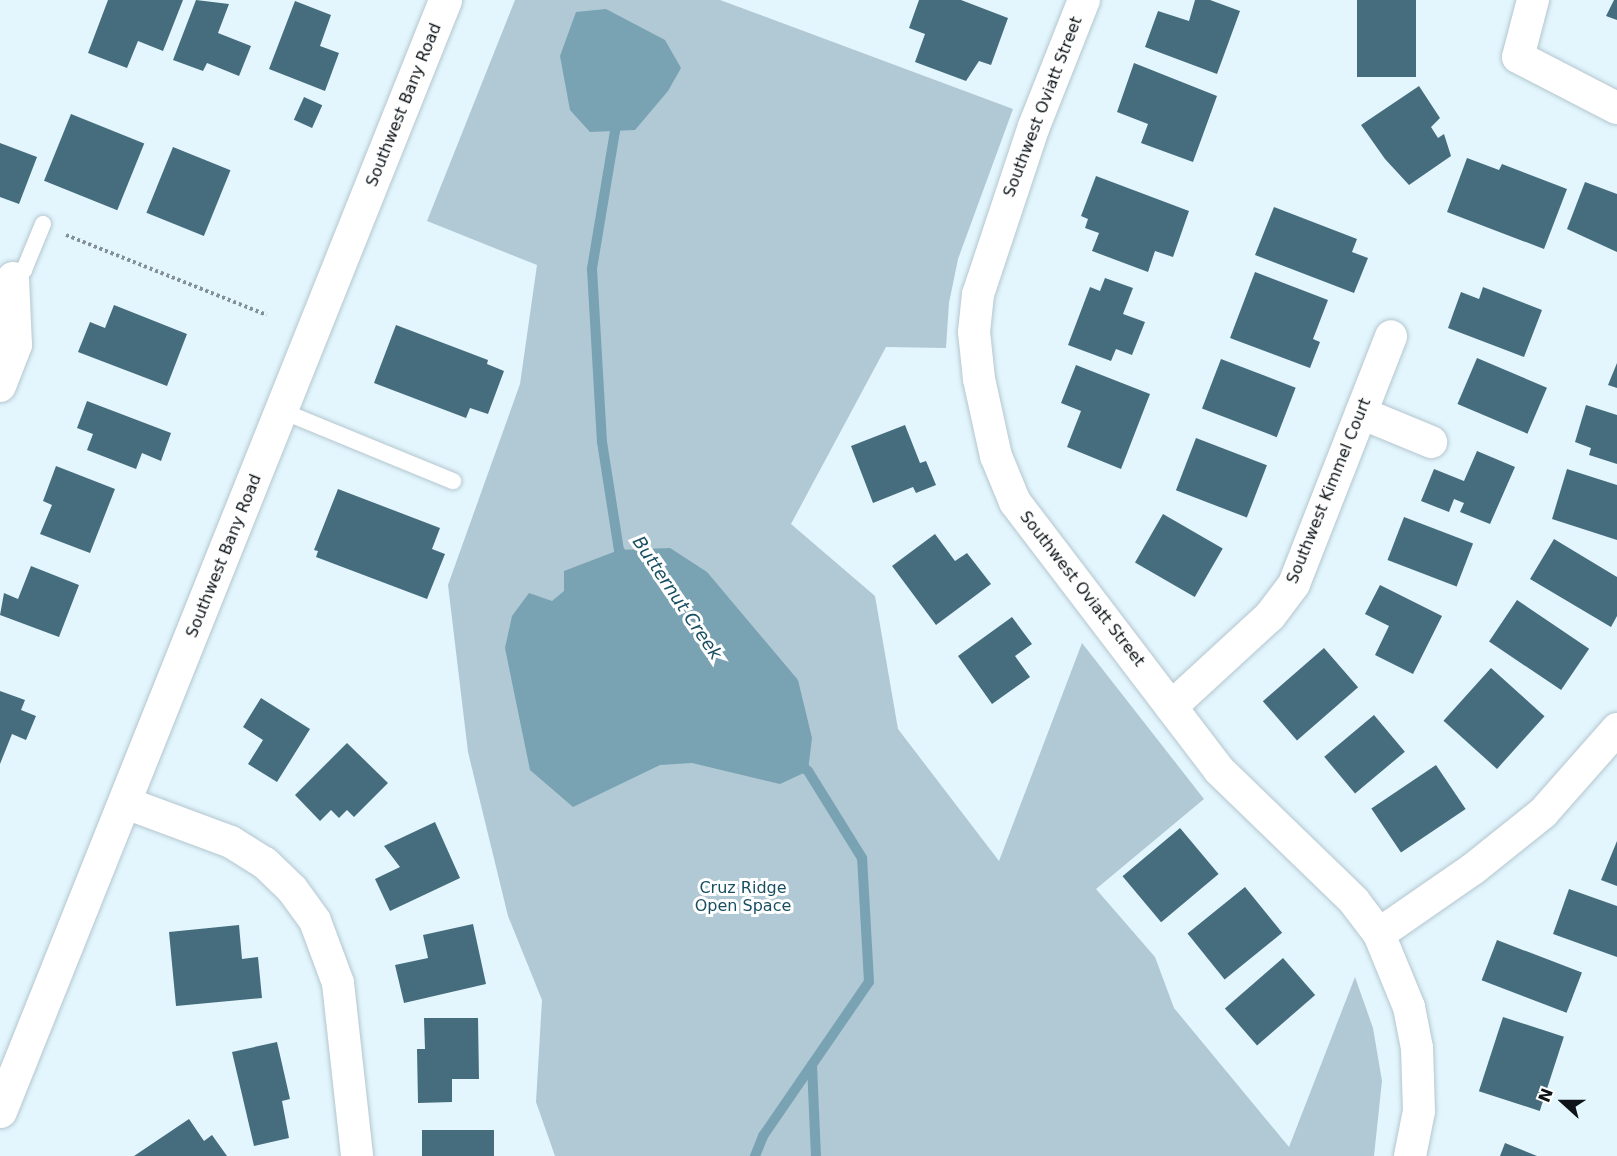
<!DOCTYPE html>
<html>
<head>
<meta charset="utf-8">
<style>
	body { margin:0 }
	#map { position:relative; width:1617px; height:1156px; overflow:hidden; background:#e3f6fe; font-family:"DejaVu Sans",sans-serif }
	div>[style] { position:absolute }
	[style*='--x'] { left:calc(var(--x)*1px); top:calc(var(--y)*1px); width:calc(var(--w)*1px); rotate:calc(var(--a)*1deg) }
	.green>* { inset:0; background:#b0c9d4 }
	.water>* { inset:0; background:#79a2b3 }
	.stream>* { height:10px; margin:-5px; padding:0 5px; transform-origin:5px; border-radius:5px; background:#79a2b3 }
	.building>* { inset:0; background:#466d7d; transform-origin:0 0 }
	.path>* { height:4px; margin-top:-2px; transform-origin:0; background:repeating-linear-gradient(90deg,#839096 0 3px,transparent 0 6px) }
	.roads { filter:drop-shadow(0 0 2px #b4c6ce) drop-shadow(0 0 2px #b4c6ce) }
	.service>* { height:16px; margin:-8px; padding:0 8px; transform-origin:8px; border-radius:8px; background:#fff }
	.minor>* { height:32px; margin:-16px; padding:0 16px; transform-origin:16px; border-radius:16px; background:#fff }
	.tertiary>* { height:33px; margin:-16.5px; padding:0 16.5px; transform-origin:16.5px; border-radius:16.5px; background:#fff }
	span { translate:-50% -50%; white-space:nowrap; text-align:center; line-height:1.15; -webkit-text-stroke:6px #fff; paint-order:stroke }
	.street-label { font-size:16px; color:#0e1417 }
	.park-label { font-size:16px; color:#174e62 }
	.water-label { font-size:18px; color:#195063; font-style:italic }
	.north { position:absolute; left:1533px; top:1072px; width:60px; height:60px; -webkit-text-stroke:4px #fff; paint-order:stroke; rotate:291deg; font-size:16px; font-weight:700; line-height:24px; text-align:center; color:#0e1417 }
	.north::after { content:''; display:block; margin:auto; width:21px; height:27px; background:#0e1417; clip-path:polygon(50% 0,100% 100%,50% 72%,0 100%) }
</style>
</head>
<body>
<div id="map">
	<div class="green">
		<div style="clip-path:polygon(515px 0,720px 0,1013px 109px,958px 259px,949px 303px,946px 348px,886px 347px,791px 524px,875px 596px,898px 729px,999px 861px,1082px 643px,1204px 799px,1096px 889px,1155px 957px,1174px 1008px,1289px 1147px,1355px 977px,1373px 1028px,1382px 1081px,1374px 1156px,555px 1156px,536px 1102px,542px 1000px,508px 916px,468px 752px,448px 585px,520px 384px,537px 265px,427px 221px)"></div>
	</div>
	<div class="water">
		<div style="clip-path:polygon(606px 9px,665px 40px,681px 68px,668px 91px,635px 130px,590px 132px,570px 110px,560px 56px,576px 12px)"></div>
		<div style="clip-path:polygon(670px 548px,707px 572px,798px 680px,812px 738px,808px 771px,780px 784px,692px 763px,660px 765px,573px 807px,530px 770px,505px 648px,512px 616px,529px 593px,552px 601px,564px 591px,564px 571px,619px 550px)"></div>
	</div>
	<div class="stream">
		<div style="--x:611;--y:118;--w:14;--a:73"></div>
		<div style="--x:615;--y:131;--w:140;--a:99.5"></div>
		<div style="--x:592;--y:269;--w:173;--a:86.7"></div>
		<div style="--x:602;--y:442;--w:109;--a:81.1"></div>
		<div style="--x:619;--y:550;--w:14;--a:51"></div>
		<div style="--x:812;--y:1065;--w:91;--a:87.5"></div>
		<div style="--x:755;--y:1156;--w:22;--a:-68"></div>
		<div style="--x:763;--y:1136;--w:187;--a:-55.5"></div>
		<div style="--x:869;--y:982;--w:124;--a:-93.2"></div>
		<div style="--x:862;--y:858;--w:102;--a:-121.8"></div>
		<div style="--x:808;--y:771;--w:11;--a:-142"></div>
	</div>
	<div class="building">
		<div style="clip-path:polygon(108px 0,183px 0,163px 51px,138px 41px,127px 68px,88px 53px)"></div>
		<div style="clip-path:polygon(196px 0,229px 4px,218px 33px,251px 46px,239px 76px,207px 63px,203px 71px,173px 60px)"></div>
		<div style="clip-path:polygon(919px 0,961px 0,1008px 18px,991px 65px,979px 61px,966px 81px,915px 62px,925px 34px,909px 28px)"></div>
		<div style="clip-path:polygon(1195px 0,1210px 0,1240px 11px,1217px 74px,1145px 47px,1158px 11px,1189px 21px)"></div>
		<div style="left:1357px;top:0;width:59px;height:77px"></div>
		<div style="clip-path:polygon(1614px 0,1617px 0,1617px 20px,1606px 16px)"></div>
		<div style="clip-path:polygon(295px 1px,331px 15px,320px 46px,339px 53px,325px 91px,269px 69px)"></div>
		<div style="clip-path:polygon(1134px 63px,1217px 96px,1193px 162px,1141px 143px,1148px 124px,1117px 112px)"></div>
		<div style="clip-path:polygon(1419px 86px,1440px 118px,1431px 127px,1438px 138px,1444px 134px,1451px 156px,1409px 185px,1385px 159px,1361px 125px)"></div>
		<div style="left:304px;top:97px;width:20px;height:25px;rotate:24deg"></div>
		<div style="left:71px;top:114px;width:79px;height:72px;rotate:22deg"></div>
		<div style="clip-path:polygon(0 143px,37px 157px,19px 204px,0 197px)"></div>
		<div style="left:173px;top:147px;width:62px;height:71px;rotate:22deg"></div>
		<div style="clip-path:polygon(1467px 158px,1499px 170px,1502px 164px,1567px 189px,1544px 249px,1447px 212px)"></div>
		<div style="clip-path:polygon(1096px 176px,1189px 211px,1173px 257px,1155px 251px,1148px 272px,1092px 251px,1099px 233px,1085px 228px,1088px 219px,1081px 216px)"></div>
		<div style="clip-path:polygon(1585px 182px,1617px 194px,1617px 252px,1567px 229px)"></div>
		<div style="clip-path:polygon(1274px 207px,1357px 239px,1352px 252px,1368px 258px,1354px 293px,1255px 255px)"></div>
		<div style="clip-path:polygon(1255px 272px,1328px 300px,1313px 339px,1320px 342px,1310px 368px,1230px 338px)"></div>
		<div style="clip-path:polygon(1105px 278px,1133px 288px,1123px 314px,1145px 322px,1132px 355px,1116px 349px,1111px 361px,1068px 345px,1090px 287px,1100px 291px)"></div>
		<div style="clip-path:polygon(1483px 287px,1542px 310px,1524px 357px,1448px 328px,1461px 292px,1479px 299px)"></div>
		<div style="clip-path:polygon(114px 305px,187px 334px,167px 386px,78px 352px,90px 322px,105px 328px)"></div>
		<div style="clip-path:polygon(396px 325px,488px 360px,487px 364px,504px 371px,488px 414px,470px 408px,466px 418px,374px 383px)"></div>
		<div style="left:1477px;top:358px;width:76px;height:50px;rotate:23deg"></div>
		<div style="left:1221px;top:359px;width:80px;height:53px;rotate:21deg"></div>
		<div style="clip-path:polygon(1617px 363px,1617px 388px,1608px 385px)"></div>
		<div style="clip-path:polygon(1076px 365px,1150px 394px,1121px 469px,1067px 447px,1081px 411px,1061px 403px)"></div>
		<div style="clip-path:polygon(87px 401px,171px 433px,161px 461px,142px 453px,136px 469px,87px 450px,93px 434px,77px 428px)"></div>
		<div style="clip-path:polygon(1586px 405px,1617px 415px,1617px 464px,1589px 455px,1591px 448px,1575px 442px)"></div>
		<div style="clip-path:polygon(905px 425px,920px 463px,926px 461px,936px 485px,916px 493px,913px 487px,873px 503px,851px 446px)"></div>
		<div style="left:1196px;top:438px;width:76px;height:56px;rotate:21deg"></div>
		<div style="clip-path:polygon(1477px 451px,1515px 467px,1490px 524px,1460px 512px,1464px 503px,1454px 499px,1449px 512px,1421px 501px,1434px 469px,1464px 481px)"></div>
		<div style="clip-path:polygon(56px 466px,115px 489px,90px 553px,40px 534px,52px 505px,43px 501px)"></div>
		<div style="clip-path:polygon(1567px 469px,1617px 485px,1617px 540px,1552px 519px)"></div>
		<div style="clip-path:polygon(338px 489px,440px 528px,432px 549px,445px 554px,427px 599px,316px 557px,318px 551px,314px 550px)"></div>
		<div style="left:1163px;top:514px;width:69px;height:56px;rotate:30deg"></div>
		<div style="left:1404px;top:517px;width:74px;height:46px;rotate:21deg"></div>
		<div style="clip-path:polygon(935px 534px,955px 561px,967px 553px,991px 584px,936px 625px,892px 566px)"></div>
		<div style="clip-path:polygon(1554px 539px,1617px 577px,1617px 616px,1611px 627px,1530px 579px)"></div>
		<div style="clip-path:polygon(31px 566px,79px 585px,59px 637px,0 615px,4px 593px,18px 599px)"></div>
		<div style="clip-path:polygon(1380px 585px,1442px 616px,1413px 674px,1375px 655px,1389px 626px,1365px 614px)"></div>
		<div style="left:1517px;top:600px;width:87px;height:50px;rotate:34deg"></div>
		<div style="clip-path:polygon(1012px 617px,1032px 644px,1015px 656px,1030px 677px,992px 704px,958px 656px)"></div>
		<div style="left:1324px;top:648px;width:52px;height:81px;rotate:49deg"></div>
		<div style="left:1491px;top:668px;width:72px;height:71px;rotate:42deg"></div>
		<div style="clip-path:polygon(0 691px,25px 700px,21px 710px,36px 716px,26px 740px,12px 734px,0 764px)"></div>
		<div style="clip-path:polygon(261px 698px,310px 729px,277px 782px,248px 764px,263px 740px,243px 727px)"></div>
		<div style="left:1374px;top:715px;width:48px;height:65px;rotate:50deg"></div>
		<div style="clip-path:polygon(347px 743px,388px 783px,354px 817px,347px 810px,339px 818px,331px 810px,320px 821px,295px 795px)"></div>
		<div style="left:1436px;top:765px;width:53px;height:78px;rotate:56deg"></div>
		<div style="clip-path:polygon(435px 822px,460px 878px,390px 911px,375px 879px,400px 867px,384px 846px)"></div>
		<div style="left:1180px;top:828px;width:60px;height:75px;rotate:50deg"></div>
		<div style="clip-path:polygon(1617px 841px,1617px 886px,1601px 880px)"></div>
		<div style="left:1245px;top:887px;width:59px;height:74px;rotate:51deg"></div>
		<div style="clip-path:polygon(1569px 889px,1617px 906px,1617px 957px,1553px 934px)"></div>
		<div style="clip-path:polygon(473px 924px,486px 984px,404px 1003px,395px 965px,428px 958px,423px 935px)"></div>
		<div style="clip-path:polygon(239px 925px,242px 959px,258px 957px,262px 998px,176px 1006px,169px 932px)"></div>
		<div style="left:1497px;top:940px;width:91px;height:43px;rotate:21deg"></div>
		<div style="left:1283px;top:958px;width:49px;height:77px;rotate:49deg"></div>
		<div style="left:1503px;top:1017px;width:64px;height:78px;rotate:18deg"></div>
		<div style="clip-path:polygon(424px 1018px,478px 1018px,479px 1079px,452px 1079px,452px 1102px,418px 1103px,417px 1049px,425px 1049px)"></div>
		<div style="clip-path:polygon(277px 1042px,290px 1099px,282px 1101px,289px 1138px,254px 1146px,232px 1052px)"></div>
		<div style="clip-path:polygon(189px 1119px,204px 1141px,212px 1135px,227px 1156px,134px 1156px)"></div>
		<div style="left:422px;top:1130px;width:72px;height:26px"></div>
		<div style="clip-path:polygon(1505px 1143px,1537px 1156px,1500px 1156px)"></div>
	</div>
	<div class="path">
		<div style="--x:66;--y:235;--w:216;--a:21.7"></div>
	</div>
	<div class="roads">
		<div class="service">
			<div style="--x:7;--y:277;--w:6;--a:9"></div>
			<div style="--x:13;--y:278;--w:14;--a:-36"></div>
			<div style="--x:24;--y:270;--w:50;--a:-67.6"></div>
			<div style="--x:282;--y:411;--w:185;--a:22.3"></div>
		</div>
		<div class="minor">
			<div style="--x:1084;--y:0;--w:136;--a:111.6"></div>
			<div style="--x:1034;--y:126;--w:177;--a:108.4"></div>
			<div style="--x:978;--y:294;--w:38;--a:96"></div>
			<div style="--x:974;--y:332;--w:47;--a:83.9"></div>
			<div style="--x:979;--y:379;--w:79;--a:77.6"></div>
			<div style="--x:996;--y:456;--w:50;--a:67.6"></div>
			<div style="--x:1015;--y:502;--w:337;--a:52.7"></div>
			<div style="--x:1219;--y:770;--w:188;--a:44.1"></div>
			<div style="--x:1354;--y:901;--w:41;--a:52.9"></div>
			<div style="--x:1379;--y:934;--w:79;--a:67.7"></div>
			<div style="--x:1409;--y:1007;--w:42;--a:79"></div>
			<div style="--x:1417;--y:1048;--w:63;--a:88.2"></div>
			<div style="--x:1419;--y:1111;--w:46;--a:101.3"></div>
			<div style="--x:1533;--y:0;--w:59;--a:104.7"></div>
			<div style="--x:1518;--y:57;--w:111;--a:27.3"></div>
			<div style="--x:0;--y:386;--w:44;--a:-68.7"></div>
			<div style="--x:16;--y:345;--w:67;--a:-92.6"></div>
			<div style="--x:1361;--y:413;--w:76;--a:22.5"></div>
			<div style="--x:1171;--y:707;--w:134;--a:-42.6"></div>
			<div style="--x:1270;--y:616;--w:40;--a:-53"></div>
			<div style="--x:1294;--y:584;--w:266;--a:-68.6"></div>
			<div style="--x:126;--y:803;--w:112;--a:20.4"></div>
			<div style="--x:231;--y:842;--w:40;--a:32"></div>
			<div style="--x:265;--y:863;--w:37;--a:44"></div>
			<div style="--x:292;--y:889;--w:39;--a:54"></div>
			<div style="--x:315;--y:921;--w:66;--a:69.6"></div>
			<div style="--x:338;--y:983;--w:174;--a:83.7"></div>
			<div style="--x:1379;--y:934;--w:114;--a:-34.7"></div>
			<div style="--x:1473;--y:869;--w:90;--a:-38.7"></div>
			<div style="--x:1543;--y:813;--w:112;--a:-48.6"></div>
		</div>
		<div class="tertiary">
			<div style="--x:0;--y:1111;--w:1197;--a:-68.17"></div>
		</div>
	</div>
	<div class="street-label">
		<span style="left:404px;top:105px;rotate:-68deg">Southwest Bany Road</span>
		<span style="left:1043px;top:107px;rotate:-69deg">Southwest Oviatt Street</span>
		<span style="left:1329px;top:491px;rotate:-68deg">Southwest Kimmel Court</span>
		<span style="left:224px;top:556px;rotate:-68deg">Southwest Bany Road</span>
		<span style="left:1082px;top:589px;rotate:52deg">Southwest Oviatt Street</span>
	</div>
	<div class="park-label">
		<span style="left:743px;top:897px">Cruz Ridge<br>Open Space</span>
	</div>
	<div class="water-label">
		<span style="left:677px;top:598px;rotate:56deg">Butternut Creek</span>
	</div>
	<div class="north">N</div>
</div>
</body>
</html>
